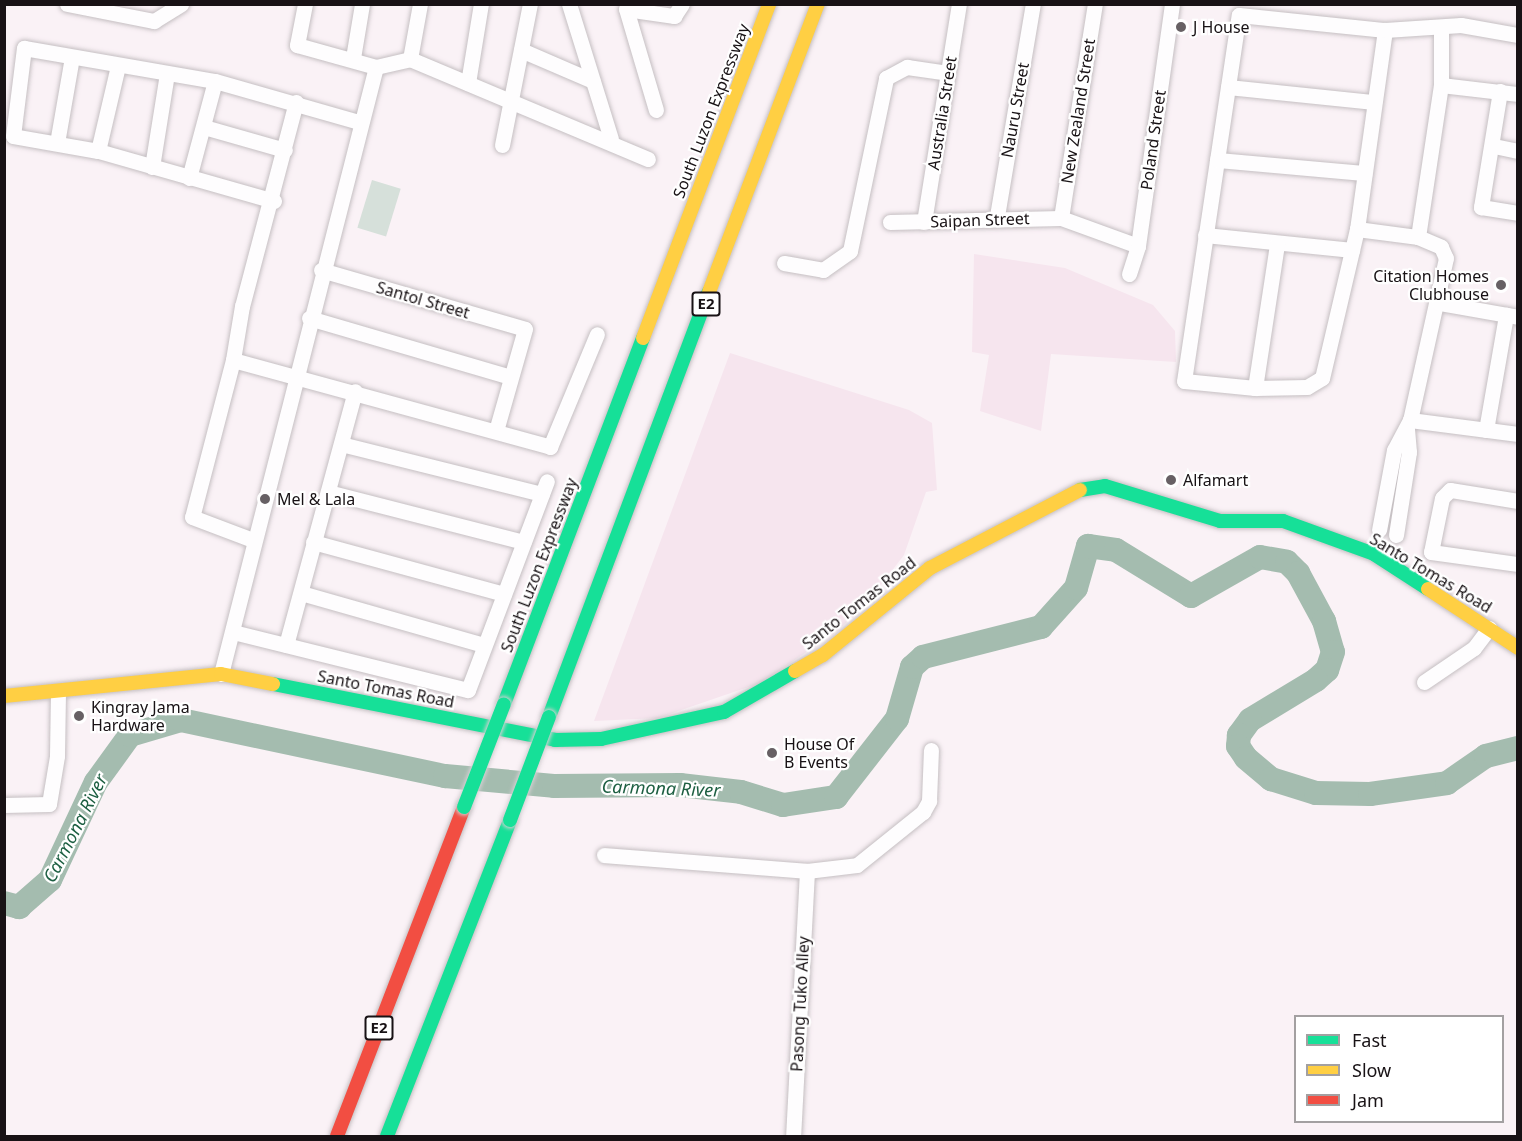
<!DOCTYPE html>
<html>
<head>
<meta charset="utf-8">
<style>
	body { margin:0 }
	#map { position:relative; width:1522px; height:1141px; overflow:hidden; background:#faf2f6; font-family:"Noto Sans",sans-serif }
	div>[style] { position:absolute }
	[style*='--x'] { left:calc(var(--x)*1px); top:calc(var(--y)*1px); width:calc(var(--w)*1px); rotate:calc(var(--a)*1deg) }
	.built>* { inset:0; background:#f6e5ee }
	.green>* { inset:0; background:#d6e0da; transform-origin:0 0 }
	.river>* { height:24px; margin:-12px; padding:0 12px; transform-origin:12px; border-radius:12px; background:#a4bcaf }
	.roads { filter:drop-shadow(0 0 2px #c5bfc2) drop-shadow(0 0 2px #c5bfc2) }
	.street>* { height:15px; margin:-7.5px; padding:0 7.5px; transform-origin:7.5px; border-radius:7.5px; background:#fefdfe }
	.fast>* { height:14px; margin:-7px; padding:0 7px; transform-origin:7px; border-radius:7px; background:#16e098 }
	.slow>* { height:14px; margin:-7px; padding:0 7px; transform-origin:7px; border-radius:7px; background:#ffcf43 }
	.jam>* { height:14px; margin:-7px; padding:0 7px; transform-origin:7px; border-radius:7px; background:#f24e42 }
	.bridges { filter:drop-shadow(0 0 2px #d4cfd2) drop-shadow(0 0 2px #d4cfd2) }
	.fast-bridge>* { height:14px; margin:-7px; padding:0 7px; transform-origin:7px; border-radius:7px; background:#16e098 }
	.dots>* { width:16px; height:16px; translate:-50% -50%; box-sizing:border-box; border:3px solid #fff; border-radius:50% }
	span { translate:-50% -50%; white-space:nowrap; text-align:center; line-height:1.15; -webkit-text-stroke:4.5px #fff; paint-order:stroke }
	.shield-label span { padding:2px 4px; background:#fff; border:2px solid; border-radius:4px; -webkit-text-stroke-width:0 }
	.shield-label { font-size:15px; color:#181215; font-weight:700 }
	.poi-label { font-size:16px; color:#181215 }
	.left { translate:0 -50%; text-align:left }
	.right { translate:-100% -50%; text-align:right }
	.street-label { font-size:16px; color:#181215 }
	.water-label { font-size:18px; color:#1d5f42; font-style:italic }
	.frame { position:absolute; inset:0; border:6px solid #181215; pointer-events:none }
	.legend { position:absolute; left:1294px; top:1015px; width:210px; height:108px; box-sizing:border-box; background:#fff; border:2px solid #a3a0a1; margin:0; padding:8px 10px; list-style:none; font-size:18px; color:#181215 }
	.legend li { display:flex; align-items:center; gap:12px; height:30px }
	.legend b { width:30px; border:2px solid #a3a0a1 }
</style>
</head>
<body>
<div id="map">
	<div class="built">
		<div style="clip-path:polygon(974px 254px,1065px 268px,1153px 305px,1175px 331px,1176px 362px,1051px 354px,1041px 431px,980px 411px,989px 355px,972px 352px)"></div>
		<div style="clip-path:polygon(730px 353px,909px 410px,932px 423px,937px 490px,926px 492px,904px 555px,864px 607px,832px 635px,760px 683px,658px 718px,594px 721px)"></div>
	</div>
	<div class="green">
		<div style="left:372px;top:180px;width:30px;height:50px;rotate:17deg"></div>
	</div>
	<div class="river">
		<div style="--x:4;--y:903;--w:16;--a:15"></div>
		<div style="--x:19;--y:907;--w:41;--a:-41.1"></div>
		<div style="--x:50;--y:880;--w:108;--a:-64.9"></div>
		<div style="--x:96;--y:782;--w:58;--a:-54.1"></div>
		<div style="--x:130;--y:735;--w:53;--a:-16.4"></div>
		<div style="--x:181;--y:720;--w:270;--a:12"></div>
		<div style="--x:445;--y:776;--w:109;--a:5.2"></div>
		<div style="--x:554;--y:786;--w:126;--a:-0.5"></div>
		<div style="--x:680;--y:785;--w:61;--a:6.5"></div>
		<div style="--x:741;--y:792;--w:44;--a:17.2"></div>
		<div style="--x:783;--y:805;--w:54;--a:-8.6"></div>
		<div style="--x:836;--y:797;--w:99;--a:-52"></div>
		<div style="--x:897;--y:719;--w:54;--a:-73.9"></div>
		<div style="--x:912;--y:667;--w:15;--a:-42"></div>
		<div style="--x:923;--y:657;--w:122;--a:-14.3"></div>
		<div style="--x:1041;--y:627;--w:52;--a:-48.1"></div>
		<div style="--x:1076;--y:588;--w:44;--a:-74.1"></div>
		<div style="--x:1088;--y:546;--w:28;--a:8"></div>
		<div style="--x:1116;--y:550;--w:88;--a:31.5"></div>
		<div style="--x:1191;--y:596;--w:79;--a:-29.5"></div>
		<div style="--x:1260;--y:557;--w:27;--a:10"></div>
		<div style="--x:1287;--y:562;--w:16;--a:45"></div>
		<div style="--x:1298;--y:573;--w:55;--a:61.6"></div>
		<div style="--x:1324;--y:621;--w:32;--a:74"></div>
		<div style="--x:1333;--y:652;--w:19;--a:108"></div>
		<div style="--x:1327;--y:670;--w:15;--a:138"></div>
		<div style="--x:1316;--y:680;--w:77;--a:148.8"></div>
		<div style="--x:1250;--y:720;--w:19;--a:126"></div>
		<div style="--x:1239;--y:735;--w:11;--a:95"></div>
		<div style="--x:1238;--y:746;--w:14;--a:56"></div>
		<div style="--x:1246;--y:758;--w:33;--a:40"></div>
		<div style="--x:1271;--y:779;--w:47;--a:17.3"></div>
		<div style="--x:1316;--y:793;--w:54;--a:1.1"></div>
		<div style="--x:1370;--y:794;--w:78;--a:-8.1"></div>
		<div style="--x:1447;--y:783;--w:47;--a:-34.7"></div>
		<div style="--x:1486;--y:756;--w:33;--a:-14"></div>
	</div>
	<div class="roads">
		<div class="street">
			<div style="--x:67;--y:4;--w:89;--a:11.1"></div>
			<div style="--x:154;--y:21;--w:32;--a:-32"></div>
			<div style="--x:305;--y:4;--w:42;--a:101"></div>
			<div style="--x:297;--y:45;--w:82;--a:15.6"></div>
			<div style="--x:376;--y:67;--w:35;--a:-13"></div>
			<div style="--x:410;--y:59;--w:258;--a:22.8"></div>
			<div style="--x:569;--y:4;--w:141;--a:72.7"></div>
			<div style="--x:1385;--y:30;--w:201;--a:98"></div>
			<div style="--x:1357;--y:229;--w:153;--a:103.2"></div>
			<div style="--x:1322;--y:378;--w:17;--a:149"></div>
			<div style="--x:1307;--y:387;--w:52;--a:178.9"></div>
			<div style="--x:1255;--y:388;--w:71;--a:-174.4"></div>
			<div style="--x:1184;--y:381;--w:370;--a:-81.5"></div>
			<div style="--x:1239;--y:15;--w:147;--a:5.9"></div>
			<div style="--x:1385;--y:30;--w:76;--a:-3.8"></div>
			<div style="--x:1461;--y:25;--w:58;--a:10"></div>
			<div style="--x:521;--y:50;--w:78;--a:23.3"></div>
			<div style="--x:353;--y:58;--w:55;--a:-80.5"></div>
			<div style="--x:410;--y:59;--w:56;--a:-79.7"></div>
			<div style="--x:468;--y:83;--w:80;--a:-80.7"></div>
			<div style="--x:1441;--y:85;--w:78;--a:6.7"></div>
			<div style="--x:1228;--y:87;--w:147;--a:5.9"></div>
			<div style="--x:1500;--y:91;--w:118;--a:99.3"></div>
			<div style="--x:1481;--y:207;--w:37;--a:9"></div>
			<div style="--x:296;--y:102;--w:211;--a:104.8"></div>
			<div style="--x:242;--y:306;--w:55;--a:99.5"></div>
			<div style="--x:233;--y:360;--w:329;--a:15.3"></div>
			<div style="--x:550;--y:447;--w:122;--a:-67.4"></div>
			<div style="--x:656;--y:110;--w:105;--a:-106.5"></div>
			<div style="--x:626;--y:9;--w:49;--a:8.3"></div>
			<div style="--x:674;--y:16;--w:14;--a:-56"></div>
			<div style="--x:204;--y:127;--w:84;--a:15.9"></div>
			<div style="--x:57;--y:143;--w:87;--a:-80.1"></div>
			<div style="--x:502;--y:145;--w:144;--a:-78.8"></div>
			<div style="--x:1494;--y:146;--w:25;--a:12"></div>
			<div style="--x:98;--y:151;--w:87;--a:-76.8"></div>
			<div style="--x:1217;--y:160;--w:148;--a:5.1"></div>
			<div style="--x:152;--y:167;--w:95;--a:-80.9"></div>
			<div style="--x:189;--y:178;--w:100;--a:-75"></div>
			<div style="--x:274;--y:201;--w:183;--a:-164.1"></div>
			<div style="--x:98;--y:151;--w:86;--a:-170"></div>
			<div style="--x:13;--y:136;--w:89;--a:-82.9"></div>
			<div style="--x:24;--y:48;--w:194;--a:9.8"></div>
			<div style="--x:215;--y:81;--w:150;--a:15.9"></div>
			<div style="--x:997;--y:216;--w:215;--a:-80.4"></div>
			<div style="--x:1061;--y:218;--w:217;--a:-81"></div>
			<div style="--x:890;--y:222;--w:171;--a:-1.3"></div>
			<div style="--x:1061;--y:218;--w:82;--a:20"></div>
			<div style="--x:924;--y:222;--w:221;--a:-80.9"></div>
			<div style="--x:1357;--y:229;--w:62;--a:7.5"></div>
			<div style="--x:1418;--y:237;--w:25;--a:23"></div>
			<div style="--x:1441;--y:247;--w:12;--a:66"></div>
			<div style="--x:1446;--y:258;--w:166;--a:102.5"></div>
			<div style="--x:1410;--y:420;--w:34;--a:118"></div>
			<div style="--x:1394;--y:450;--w:81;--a:100.6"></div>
			<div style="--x:1205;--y:235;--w:148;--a:5.8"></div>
			<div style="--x:1418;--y:237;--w:154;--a:-81.4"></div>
			<div style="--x:1441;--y:85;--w:58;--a:-90"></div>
			<div style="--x:784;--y:263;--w:40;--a:10"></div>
			<div style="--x:823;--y:270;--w:33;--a:-35"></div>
			<div style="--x:850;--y:251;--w:177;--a:-78.2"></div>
			<div style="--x:886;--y:78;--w:24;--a:-28"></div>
			<div style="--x:907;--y:67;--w:41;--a:8.3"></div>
			<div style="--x:321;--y:270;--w:212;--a:16.1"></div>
			<div style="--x:525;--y:329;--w:106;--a:105.9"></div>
			<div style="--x:1129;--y:274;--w:29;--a:-72"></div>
			<div style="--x:1138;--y:246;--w:244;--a:-82"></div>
			<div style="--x:1439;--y:303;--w:80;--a:10"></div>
			<div style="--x:309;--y:318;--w:210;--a:16.3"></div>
			<div style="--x:233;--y:360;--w:162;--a:104.6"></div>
			<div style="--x:192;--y:517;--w:65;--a:20.7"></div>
			<div style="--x:1255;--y:388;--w:146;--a:-81.3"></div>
			<div style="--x:1410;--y:420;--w:109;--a:7.4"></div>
			<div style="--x:1486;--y:430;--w:117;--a:-80.1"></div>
			<div style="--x:341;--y:444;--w:207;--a:14"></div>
			<div style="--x:328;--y:492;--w:202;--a:14.3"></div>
			<div style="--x:1518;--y:501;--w:69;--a:-170.8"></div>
			<div style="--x:1450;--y:490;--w:11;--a:135"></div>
			<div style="--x:1442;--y:498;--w:55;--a:101.5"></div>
			<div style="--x:1431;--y:552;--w:88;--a:7.9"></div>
			<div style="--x:1396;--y:535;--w:84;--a:-81.1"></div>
			<div style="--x:1409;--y:452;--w:23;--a:-95"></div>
			<div style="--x:313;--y:542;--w:198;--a:15.2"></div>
			<div style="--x:301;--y:593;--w:190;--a:15.9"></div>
			<div style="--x:233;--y:632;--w:242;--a:13.9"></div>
			<div style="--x:468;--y:690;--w:223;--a:-69.3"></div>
			<div style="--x:286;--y:645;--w:263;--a:-74.8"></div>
			<div style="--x:221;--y:674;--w:626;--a:-75.68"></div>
			<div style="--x:1424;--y:682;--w:60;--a:-34.2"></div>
			<div style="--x:1474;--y:648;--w:25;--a:-53"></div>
			<div style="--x:4;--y:805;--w:45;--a:-1.3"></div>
			<div style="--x:49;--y:804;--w:49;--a:-80.5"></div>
			<div style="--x:57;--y:756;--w:64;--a:-89.1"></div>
			<div style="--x:604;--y:855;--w:204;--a:4.5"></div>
			<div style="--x:807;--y:871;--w:265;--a:93"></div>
			<div style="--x:807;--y:871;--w:50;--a:-6.8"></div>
			<div style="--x:857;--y:865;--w:85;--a:-38.8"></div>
			<div style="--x:923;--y:812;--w:13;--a:-61"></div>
			<div style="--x:929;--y:801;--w:51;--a:-87.8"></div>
		</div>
		<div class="fast">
			<div style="--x:1080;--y:490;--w:25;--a:-9"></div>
			<div style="--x:1105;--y:486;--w:120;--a:16.9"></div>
			<div style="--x:1220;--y:521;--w:63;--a:0"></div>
			<div style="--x:1283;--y:521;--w:97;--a:19.9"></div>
			<div style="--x:1374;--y:554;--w:64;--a:32.9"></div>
			<div style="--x:273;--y:684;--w:288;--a:11.2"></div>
			<div style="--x:555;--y:740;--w:46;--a:-1.2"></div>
			<div style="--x:601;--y:739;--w:126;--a:-12.4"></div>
			<div style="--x:724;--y:712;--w:82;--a:-30"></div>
			<div style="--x:504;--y:704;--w:392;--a:-69.2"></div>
			<div style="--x:549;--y:717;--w:454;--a:-69.4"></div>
			<div style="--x:387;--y:1136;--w:339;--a:-68.7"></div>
		</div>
		<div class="slow">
			<div style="--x:709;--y:292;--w:308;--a:-69.3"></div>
			<div style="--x:643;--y:338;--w:357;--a:-69.3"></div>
			<div style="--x:1428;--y:589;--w:108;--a:33.2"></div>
			<div style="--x:795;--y:671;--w:32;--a:-30"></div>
			<div style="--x:823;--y:655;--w:138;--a:-39.1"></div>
			<div style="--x:930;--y:568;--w:169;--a:-27.5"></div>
			<div style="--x:4;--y:696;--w:218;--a:-5.8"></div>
			<div style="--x:221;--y:674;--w:53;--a:10.9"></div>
		</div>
		<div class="jam">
			<div style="--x:337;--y:1136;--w:353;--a:-68.9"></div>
		</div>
	</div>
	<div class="bridges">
		<div class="fast-bridge">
			<div style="--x:464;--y:807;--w:110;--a:-68.8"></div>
			<div style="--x:510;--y:820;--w:110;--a:-69.3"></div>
		</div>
	</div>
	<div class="dots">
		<div style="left:1181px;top:27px;background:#676064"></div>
		<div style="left:1501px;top:285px;background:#676064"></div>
		<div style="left:1171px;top:480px;background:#676064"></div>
		<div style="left:265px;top:499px;background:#676064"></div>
		<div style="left:79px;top:716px;background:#676064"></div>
		<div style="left:772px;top:753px;background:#676064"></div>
	</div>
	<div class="shield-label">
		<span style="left:706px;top:304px">E2</span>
		<span style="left:379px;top:1028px">E2</span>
	</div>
	<div class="poi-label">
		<span class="left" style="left:1193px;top:27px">J House</span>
		<span class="right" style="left:1489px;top:285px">Citation Homes<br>Clubhouse</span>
		<span class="left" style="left:1183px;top:480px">Alfamart</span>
		<span class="left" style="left:277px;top:499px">Mel &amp; Lala</span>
		<span class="left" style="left:91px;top:716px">Kingray Jama<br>Hardware</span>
		<span class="left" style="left:784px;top:753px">House Of<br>B Events</span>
	</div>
	<div class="street-label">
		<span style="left:1015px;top:110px;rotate:-80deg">Nauru Street</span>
		<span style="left:711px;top:111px;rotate:-69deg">South Luzon Expressway</span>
		<span style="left:1078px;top:111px;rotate:-81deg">New Zealand Street</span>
		<span style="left:942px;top:113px;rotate:-81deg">Australia Street</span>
		<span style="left:1153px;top:140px;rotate:-82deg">Poland Street</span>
		<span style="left:980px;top:220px;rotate:-2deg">Saipan Street</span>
		<span style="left:423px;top:300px;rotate:16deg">Santol Street</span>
		<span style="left:539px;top:565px;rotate:-69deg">South Luzon Expressway</span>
		<span style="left:1431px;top:573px;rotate:31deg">Santo Tomas Road</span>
		<span style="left:859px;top:603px;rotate:-38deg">Santo Tomas Road</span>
		<span style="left:386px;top:689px;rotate:11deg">Santo Tomas Road</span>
		<span style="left:800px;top:1004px;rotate:-87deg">Pasong Tuko Alley</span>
	</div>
	<div class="water-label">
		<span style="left:661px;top:788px;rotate:2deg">Carmona River</span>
		<span style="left:75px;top:828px;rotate:-63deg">Carmona River</span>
	</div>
	<div class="frame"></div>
	<ul class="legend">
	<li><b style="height:8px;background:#16e098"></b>Fast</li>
	<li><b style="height:8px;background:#ffcf43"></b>Slow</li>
	<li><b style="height:8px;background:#f24e42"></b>Jam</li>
	</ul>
</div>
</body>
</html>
